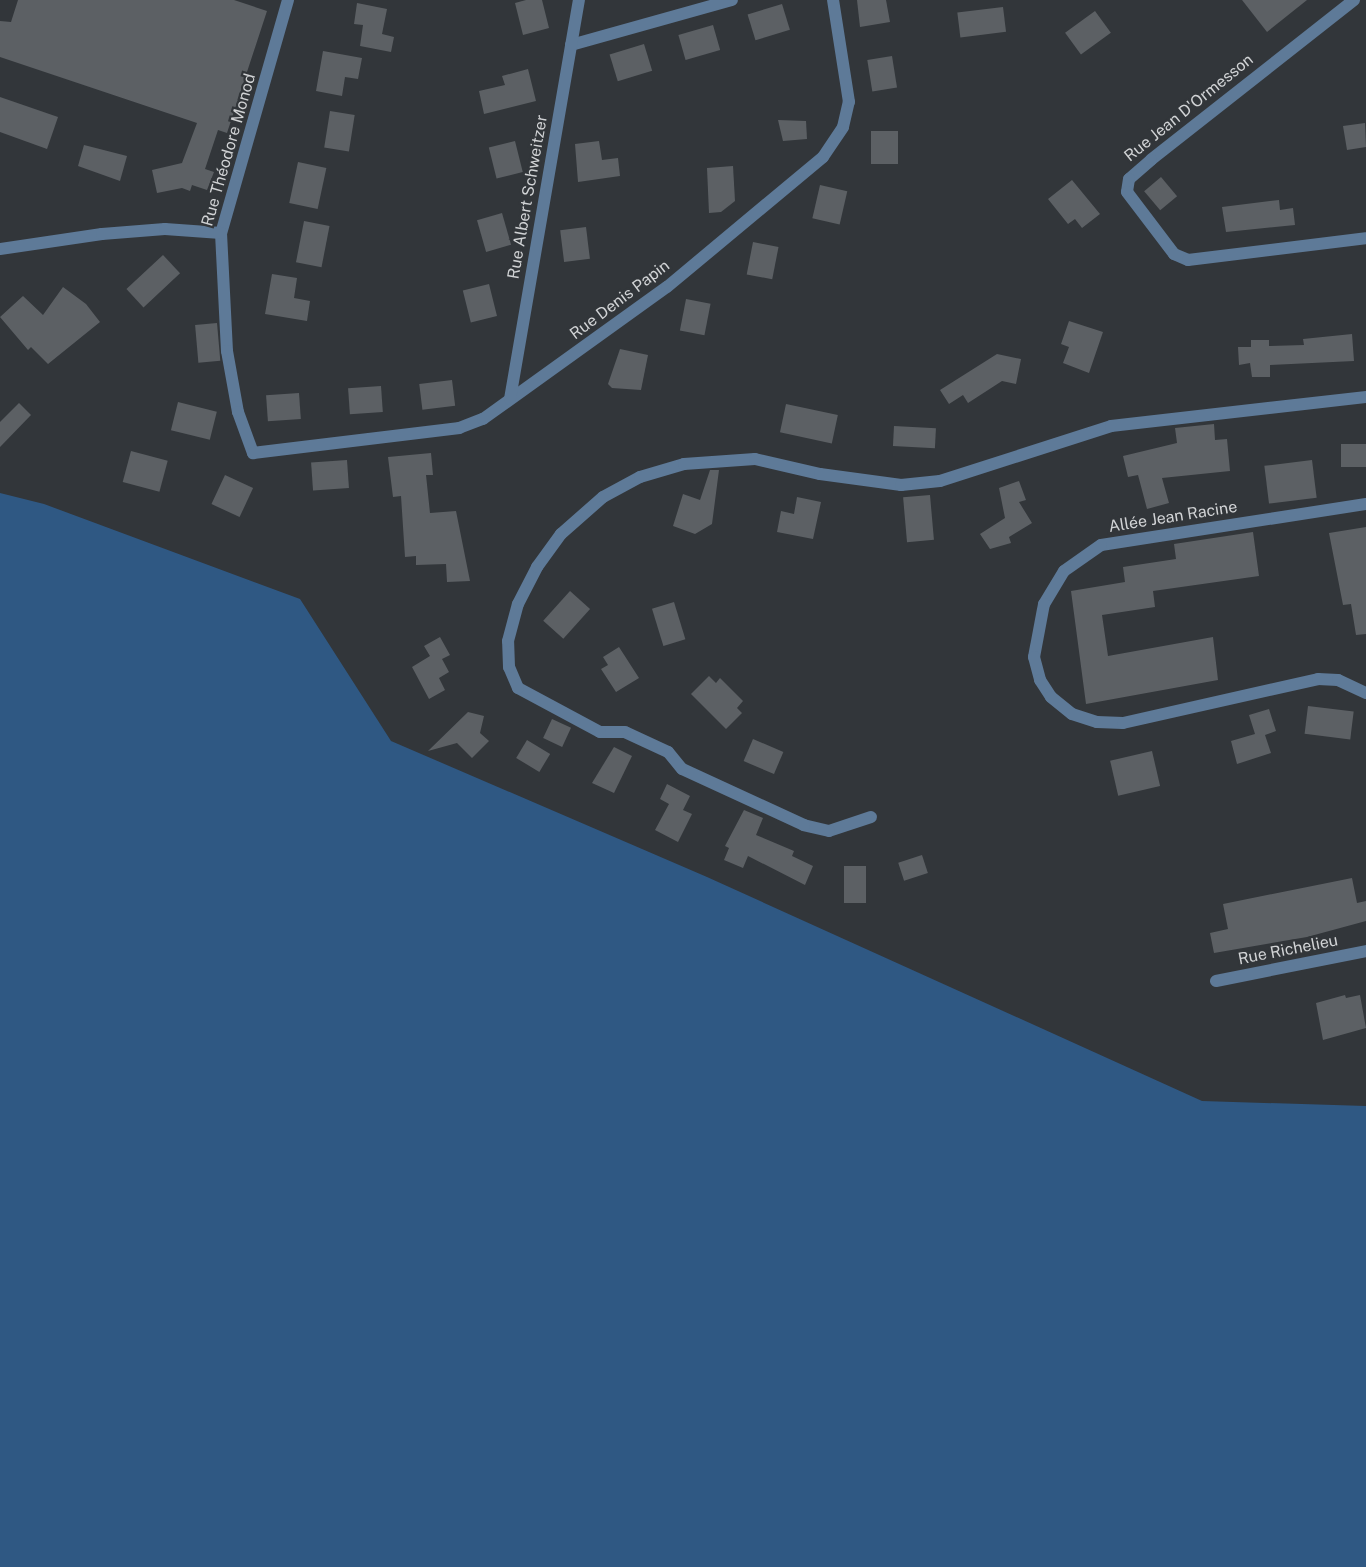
<!DOCTYPE html>
<html>
<head>
<meta charset="utf-8">
<style>
	body { margin:0 }
	#map { position:relative; width:1366px; height:1567px; overflow:hidden; background:#32363a; font-family:"Public Sans",sans-serif }
	div>[style] { position:absolute }
	[style*='--x'] { left:calc(var(--x)*1px); top:calc(var(--y)*1px); width:calc(var(--w)*1px); rotate:calc(var(--a)*1deg) }
	.green>* { inset:0; background:#2f5883 }
	.building>* { inset:0; background:#5c6064; transform-origin:0 0 }
	.minor>* { height:12px; margin:-6px; padding:0 6px; transform-origin:6px; border-radius:6px; background:#5e7a98 }
	span { translate:-50% -50%; white-space:nowrap; text-align:center; line-height:1.15; -webkit-text-stroke:4.5px #32363a; paint-order:stroke }
	.street-label { font-size:16px; color:#d1d3d5 }
</style>
</head>
<body>
<div id="map">
	<div class="green">
		<div style="clip-path:polygon(0 493px,44px 504px,300px 599px,391px 741px,707px 877px,1202px 1101px,1366px 1106px,1366px 1567px,0 1567px)"></div>
	</div>
	<div class="building">
		<div style="clip-path:polygon(18px 0,234px 0,267px 11px,227px 133px,218px 130px,205px 169px,214px 172px,207px 190px,192px 185px,190px 191px,182px 188px,157px 193px,152px 170px,182px 163px,197px 123px,0 57px,0 21px,11px 22px)"></div>
		<div style="clip-path:polygon(526px 0,542px 0,549px 28px,523px 35px,515px 3px)"></div>
		<div style="clip-path:polygon(857px 0,886px 0,890px 22px,860px 27px)"></div>
		<div style="clip-path:polygon(1242px 0,1307px 0,1267px 32px)"></div>
		<div style="clip-path:polygon(357px 3px,387px 9px,382px 34px,394px 37px,391px 52px,360px 46px,363px 25px,354px 24px)"></div>
		<div style="left:782px;top:4px;width:27px;height:36px;rotate:73deg"></div>
		<div style="left:1003px;top:7px;width:25px;height:46px;rotate:83deg"></div>
		<div style="left:1095px;top:11px;width:27px;height:37px;rotate:54deg"></div>
		<div style="left:713px;top:25px;width:26px;height:36px;rotate:74deg"></div>
		<div style="left:644px;top:44px;width:28px;height:36px;rotate:73deg"></div>
		<div style="clip-path:polygon(323px 51px,362px 58px,358px 79px,345px 77px,342px 96px,316px 91px)"></div>
		<div style="left:892px;top:56px;width:32px;height:25px;rotate:81deg"></div>
		<div style="clip-path:polygon(528px 69px,536px 101px,484px 114px,479px 91px,505px 85px,502px 76px)"></div>
		<div style="clip-path:polygon(0 97px,58px 117px,47px 149px,0 132px)"></div>
		<div style="left:330px;top:111px;width:25px;height:37px;rotate:9deg"></div>
		<div style="clip-path:polygon(778px 120px,806px 121px,807px 139px,783px 141px)"></div>
		<div style="clip-path:polygon(1365px 123px,1366px 147px,1347px 150px,1343px 126px)"></div>
		<div style="left:871px;top:131px;width:27px;height:33px"></div>
		<div style="left:515px;top:141px;width:32px;height:27px;rotate:76deg"></div>
		<div style="clip-path:polygon(599px 141px,602px 160px,618px 158px,620px 176px,578px 182px,575px 144px)"></div>
		<div style="clip-path:polygon(84px 145px,127px 156px,120px 181px,78px 166px)"></div>
		<div style="left:298px;top:162px;width:29px;height:42px;rotate:12deg"></div>
		<div style="clip-path:polygon(733px 166px,735px 201px,721px 212px,709px 213px,707px 168px)"></div>
		<div style="left:1161px;top:177px;width:25px;height:22px;rotate:50deg"></div>
		<div style="clip-path:polygon(1072px 180px,1100px 214px,1082px 228px,1075px 219px,1068px 224px,1048px 199px)"></div>
		<div style="left:820px;top:185px;width:28px;height:34px;rotate:13deg"></div>
		<div style="clip-path:polygon(1279px 200px,1280px 210px,1293px 208px,1295px 225px,1226px 232px,1222px 207px)"></div>
		<div style="left:502px;top:213px;width:33px;height:26px;rotate:74deg"></div>
		<div style="left:304px;top:221px;width:26px;height:42px;rotate:11deg"></div>
		<div style="left:586px;top:227px;width:32px;height:26px;rotate:83deg"></div>
		<div style="left:753px;top:242px;width:26px;height:33px;rotate:11deg"></div>
		<div style="left:163px;top:255px;width:25px;height:50px;rotate:47deg"></div>
		<div style="clip-path:polygon(272px 274px,297px 278px,294px 298px,310px 301px,307px 321px,265px 314px)"></div>
		<div style="left:489px;top:284px;width:33px;height:27px;rotate:76deg"></div>
		<div style="clip-path:polygon(63px 287px,86px 304px,100px 322px,48px 364px,31px 347px,28px 350px,0 317px,23px 296px,43px 315px)"></div>
		<div style="left:686px;top:299px;width:25px;height:32px;rotate:11deg"></div>
		<div style="clip-path:polygon(1069px 321px,1103px 332px,1089px 373px,1063px 363px,1069px 347px,1061px 344px)"></div>
		<div style="left:217px;top:323px;width:38px;height:22px;rotate:85deg"></div>
		<div style="clip-path:polygon(1352px 334px,1354px 361px,1270px 365px,1270px 377px,1252px 377px,1250px 363px,1239px 365px,1238px 347px,1251px 347px,1251px 340px,1269px 340px,1269px 346px,1304px 345px,1303px 339px)"></div>
		<div style="clip-path:polygon(620px 349px,648px 355px,641px 390px,612px 388px,608px 384px)"></div>
		<div style="clip-path:polygon(997px 354px,1021px 359px,1016px 384px,1002px 381px,968px 403px,963px 395px,949px 404px,940px 390px)"></div>
		<div style="left:452px;top:380px;width:26px;height:33px;rotate:83deg"></div>
		<div style="left:381px;top:386px;width:26px;height:33px;rotate:86deg"></div>
		<div style="left:299px;top:393px;width:26px;height:33px;rotate:86deg"></div>
		<div style="left:178px;top:402px;width:40px;height:29px;rotate:14deg"></div>
		<div style="clip-path:polygon(19px 403px,31px 415px,0 447px,0 422px)"></div>
		<div style="left:786px;top:404px;width:53px;height:29px;rotate:12deg"></div>
		<div style="clip-path:polygon(1214px 424px,1215px 440px,1227px 439px,1230px 471px,1162px 478px,1169px 503px,1147px 509px,1138px 475px,1128px 477px,1123px 456px,1177px 443px,1175px 428px)"></div>
		<div style="left:894px;top:426px;width:42px;height:20px;rotate:3deg"></div>
		<div style="left:1366px;top:444px;width:23px;height:25px;rotate:90deg"></div>
		<div style="left:131px;top:451px;width:38px;height:32px;rotate:15deg"></div>
		<div style="clip-path:polygon(431px 453px,433px 475px,426px 475px,430px 513px,456px 511px,470px 581px,447px 582px,446px 564px,416px 565px,416px 556px,405px 557px,401px 496px,393px 497px,388px 457px)"></div>
		<div style="left:347px;top:460px;width:28px;height:36px;rotate:86deg"></div>
		<div style="left:1312px;top:460px;width:38px;height:48px;rotate:83deg"></div>
		<div style="clip-path:polygon(710px 470px,719px 470px,712px 524px,695px 534px,673px 526px,683px 494px,700px 500px)"></div>
		<div style="left:225px;top:475px;width:31px;height:32px;rotate:25deg"></div>
		<div style="clip-path:polygon(1019px 481px,1026px 500px,1019px 502px,1032px 523px,1009px 537px,1011px 543px,990px 549px,980px 534px,1005px 518px,999px 488px)"></div>
		<div style="left:930px;top:495px;width:45px;height:27px;rotate:85deg"></div>
		<div style="clip-path:polygon(797px 497px,821px 502px,813px 539px,777px 532px,781px 511px,794px 514px)"></div>
		<div style="clip-path:polygon(1366px 527px,1366px 634px,1356px 635px,1351px 604px,1343px 605px,1329px 533px)"></div>
		<div style="clip-path:polygon(1253px 532px,1259px 576px,1153px 591px,1155px 607px,1102px 615px,1108px 656px,1213px 637px,1218px 680px,1086px 704px,1071px 591px,1125px 582px,1123px 567px,1176px 559px,1174px 544px)"></div>
		<div style="left:570px;top:591px;width:27px;height:40px;rotate:42deg"></div>
		<div style="left:674px;top:602px;width:39px;height:23px;rotate:73deg"></div>
		<div style="clip-path:polygon(440px 637px,450px 655px,442px 659px,449px 672px,439px 678px,445px 690px,429px 699px,412px 667px,430px 656px,424px 646px)"></div>
		<div style="clip-path:polygon(619px 647px,639px 678px,616px 692px,601px 669px,608px 665px,603px 657px)"></div>
		<div style="clip-path:polygon(709px 676px,716px 683px,720px 678px,743px 701px,737px 708px,742px 713px,726px 729px,691px 694px)"></div>
		<div style="left:1308px;top:706px;width:46px;height:28px;rotate:7deg"></div>
		<div style="clip-path:polygon(1269px 709px,1276px 731px,1265px 735px,1271px 753px,1237px 764px,1231px 741px,1255px 734px,1249px 715px)"></div>
		<div style="clip-path:polygon(468px 712px,484px 716px,480px 733px,489px 741px,472px 758px,457px 743px,428px 751px)"></div>
		<div style="left:552px;top:719px;width:21px;height:21px;rotate:25deg"></div>
		<div style="left:753px;top:739px;width:33px;height:24px;rotate:23deg"></div>
		<div style="left:527px;top:740px;width:27px;height:21px;rotate:31deg"></div>
		<div style="clip-path:polygon(614px 747px,632px 756px,614px 793px,592px 783px)"></div>
		<div style="left:1152px;top:751px;width:36px;height:43px;rotate:77deg"></div>
		<div style="clip-path:polygon(667px 784px,690px 796px,683px 810px,692px 814px,678px 842px,655px 830px,669px 804px,660px 799px)"></div>
		<div style="clip-path:polygon(744px 810px,763px 818px,756px 835px,794px 851px,792px 856px,813px 866px,805px 885px,748px 856px,743px 868px,724px 860px,729px 848px,725px 846px)"></div>
		<div style="left:922px;top:855px;width:19px;height:25px;rotate:72deg"></div>
		<div style="left:844px;top:866px;width:22px;height:37px"></div>
		<div style="clip-path:polygon(1352px 878px,1357px 903px,1366px 901px,1366px 921px,1307px 937px,1214px 953px,1210px 933px,1228px 929px,1223px 904px)"></div>
		<div style="clip-path:polygon(1345px 995px,1346px 998px,1360px 995px,1366px 1028px,1323px 1040px,1316px 1003px)"></div>
	</div>
	<div class="minor">
		<div style="--x:288;--y:0;--w:242;--a:106"></div>
		<div style="--x:221;--y:233;--w:118;--a:87.1"></div>
		<div style="--x:227;--y:351;--w:62;--a:79.8"></div>
		<div style="--x:238;--y:412;--w:44;--a:69.9"></div>
		<div style="--x:253;--y:453;--w:208;--a:-6.9"></div>
		<div style="--x:459;--y:428;--w:26;--a:-21"></div>
		<div style="--x:483;--y:419;--w:226;--a:-35.7"></div>
		<div style="--x:667;--y:287;--w:203;--a:-39.8"></div>
		<div style="--x:823;--y:157;--w:36;--a:-56"></div>
		<div style="--x:843;--y:127;--w:26;--a:-77"></div>
		<div style="--x:849;--y:102;--w:103;--a:-98.9"></div>
		<div style="--x:1354;--y:0;--w:258;--a:141.8"></div>
		<div style="--x:1151;--y:160;--w:29;--a:139"></div>
		<div style="--x:1129;--y:179;--w:13;--a:99"></div>
		<div style="--x:1127;--y:192;--w:78;--a:52.8"></div>
		<div style="--x:1174;--y:254;--w:15;--a:23"></div>
		<div style="--x:1188;--y:260;--w:179;--a:-7"></div>
		<div style="--x:571;--y:45;--w:167;--a:-15.6"></div>
		<div style="--x:0;--y:249;--w:103;--a:-8.4"></div>
		<div style="--x:102;--y:234;--w:63;--a:-4.5"></div>
		<div style="--x:165;--y:229;--w:56;--a:4.1"></div>
		<div style="--x:510;--y:399;--w:405;--a:-80.2"></div>
		<div style="--x:1366;--y:504;--w:268;--a:171.2"></div>
		<div style="--x:1101;--y:545;--w:45;--a:144.9"></div>
		<div style="--x:1064;--y:571;--w:39;--a:121"></div>
		<div style="--x:1044;--y:604;--w:54;--a:100.7"></div>
		<div style="--x:1034;--y:657;--w:24;--a:75"></div>
		<div style="--x:1040;--y:680;--w:20;--a:57"></div>
		<div style="--x:1051;--y:697;--w:27;--a:39"></div>
		<div style="--x:1072;--y:714;--w:26;--a:18"></div>
		<div style="--x:1097;--y:722;--w:26;--a:2"></div>
		<div style="--x:1123;--y:723;--w:200;--a:-12.7"></div>
		<div style="--x:1318;--y:679;--w:20;--a:3"></div>
		<div style="--x:1338;--y:680;--w:31;--a:25"></div>
		<div style="--x:871;--y:817;--w:44;--a:161.6"></div>
		<div style="--x:829;--y:831;--w:26;--a:-167"></div>
		<div style="--x:804;--y:825;--w:134;--a:-155.3"></div>
		<div style="--x:682;--y:769;--w:22;--a:-129"></div>
		<div style="--x:668;--y:752;--w:47;--a:-155.1"></div>
		<div style="--x:625;--y:732;--w:25;--a:180"></div>
		<div style="--x:600;--y:732;--w:93;--a:-151.8"></div>
		<div style="--x:518;--y:688;--w:23;--a:-113"></div>
		<div style="--x:509;--y:667;--w:26;--a:-92"></div>
		<div style="--x:508;--y:641;--w:38;--a:-75"></div>
		<div style="--x:518;--y:604;--w:42;--a:-62.8"></div>
		<div style="--x:537;--y:567;--w:41;--a:-54"></div>
		<div style="--x:561;--y:534;--w:56;--a:-41.4"></div>
		<div style="--x:603;--y:497;--w:42;--a:-28.4"></div>
		<div style="--x:640;--y:477;--w:46;--a:-16.5"></div>
		<div style="--x:684;--y:464;--w:71;--a:-4"></div>
		<div style="--x:755;--y:459;--w:67;--a:13"></div>
		<div style="--x:820;--y:474;--w:82;--a:7.7"></div>
		<div style="--x:901;--y:485;--w:39;--a:-6"></div>
		<div style="--x:940;--y:481;--w:180;--a:-17.8"></div>
		<div style="--x:1111;--y:426;--w:257;--a:-6.5"></div>
		<div style="--x:1216;--y:981;--w:153;--a:-11.3"></div>
	</div>
	<div class="street-label">
		<span style="left:1189px;top:108px;rotate:-39deg">Rue Jean D'Ormesson</span>
		<span style="left:229px;top:150px;rotate:-74deg">Rue Théodore Monod</span>
		<span style="left:528px;top:197px;rotate:-80deg">Rue Albert Schweitzer</span>
		<span style="left:620px;top:300px;rotate:-37deg">Rue Denis Papin</span>
		<span style="left:1173px;top:517px;rotate:-9deg">Allée Jean Racine</span>
		<span style="left:1288px;top:950px;rotate:-11deg">Rue Richelieu</span>
	</div>
</div>
</body>
</html>
